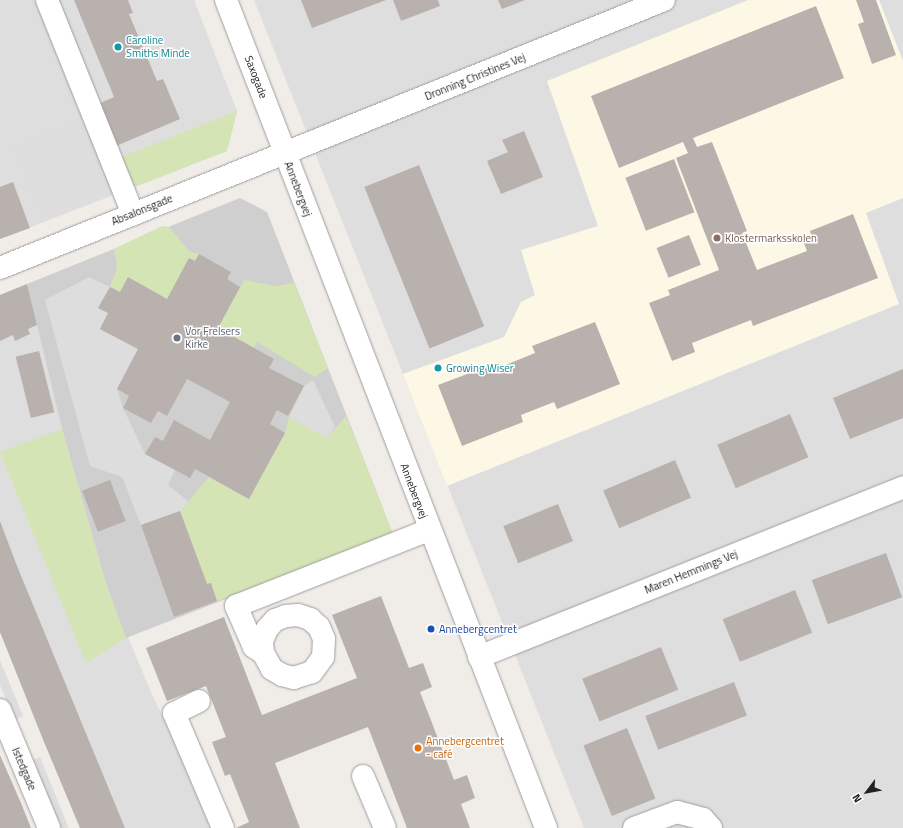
<!DOCTYPE html>
<html>
<head>
<meta charset="utf-8">
<style>
	body { margin:0 }
	#map { position:relative; width:903px; height:828px; overflow:hidden; background:#f0ece8; font-family:"Titillium Web",sans-serif }
	div>[style] { position:absolute }
	[style*='--x'] { left:calc(var(--x)*1px); top:calc(var(--y)*1px); width:calc(var(--w)*1px); rotate:calc(var(--a)*1deg) }
	.residential>* { inset:0; background:#dfdede }
	.education>* { inset:0; background:#fcf8e5 }
	.religious>* { inset:0; background:#cfcfcf }
	.grass>* { inset:0; background:#d4e4b4 }
	.parking>* { inset:0; background:#ddd; transform-origin:0 0 }
	.building>* { inset:0; background:#b9b1ae; transform-origin:0 0 }
	.roads { filter:drop-shadow(0 0 1px #9e9e9e) drop-shadow(0 0 1px #9e9e9e) }
	.minor>* { height:22px; margin:-11px; padding:0 11px; transform-origin:11px; border-radius:11px; background:#fff }
	.dots>* { width:11px; height:11px; translate:-50% -50%; box-sizing:border-box; border:2px solid #fff; border-radius:50% }
	span { translate:-50% -50%; white-space:nowrap; text-align:center; line-height:1.15; -webkit-text-stroke:3px #fff; paint-order:stroke }
	.culture-label { font-size:11px; color:#0d838f }
	.left { translate:0 -50%; text-align:left }
	.street-label { font-size:11px; color:#212121 }
	.education-label { font-size:11px; color:#785e54 }
	.worship-label { font-size:11px; color:#5b616d }
	.transit-label { font-size:11px; color:#164399 }
	.food-label { font-size:11px; color:#c56008 }
	.north { position:absolute; left:847px; top:772px; width:40px; height:40px; -webkit-text-stroke:3px #fff; paint-order:stroke; rotate:238deg; font-size:11px; font-weight:700; line-height:16px; text-align:center; color:#212121 }
	.north::after { content:''; display:block; margin:auto; width:14px; height:18px; background:#212121; clip-path:polygon(50% 0,100% 100%,50% 72%,0 100%) }
</style>
</head>
<body>
<div id="map">
	<div class="residential">
		<div style="clip-path:polygon(0 0,194px 0,237px 111px,227px 151px,0 239px)"></div>
		<div style="clip-path:polygon(254px 0,903px 0,903px 828px,584px 828px)"></div>
		<div style="clip-path:polygon(27px 284px,62px 429px,106px 584px,153px 697px,218px 828px,80px 828px,0 632px,0 295px)"></div>
	</div>
	<div class="education">
		<div style="clip-path:polygon(748px 0,879px 0,903px 61px,903px 198px,866px 213px,899px 304px,447px 486px,403px 374px,504px 337px,521px 302px,535px 295px,521px 250px,598px 226px,547px 81px)"></div>
	</div>
	<div class="religious">
		<div style="clip-path:polygon(240px 198px,267px 212px,393px 534px,126px 638px,106px 584px,62px 429px,27px 284px)"></div>
	</div>
	<div class="grass">
		<div style="clip-path:polygon(237px 111px,227px 151px,132px 188px,119px 158px)"></div>
		<div style="clip-path:polygon(162px 226px,169px 227px,189px 251px,199px 254px,195px 261px,189px 258px,167px 299px,128px 278px,120px 292px,110px 287px,117px 268px,114px 249px)"></div>
		<div style="clip-path:polygon(244px 280px,276px 286px,294px 283px,328px 368px,315px 377px,257px 342px,254px 348px,218px 328px)"></div>
		<div style="clip-path:polygon(346px 416px,393px 534px,217px 601px,211px 583px,207px 584px,180px 511px,209px 477px,249px 499px,285px 433px,289px 417px,327px 438px)"></div>
		<div style="clip-path:polygon(62px 429px,106px 584px,126px 638px,86px 663px,0 452px)"></div>
	</div>
	<div class="parking">
		<div style="left:83px;top:118px;width:75px;height:76px;rotate:68deg"></div>
		<div style="clip-path:polygon(89px 277px,110px 287px,98px 308px,108px 313px,100px 329px,138px 349px,117px 389px,123px 408px,145px 454px,175px 470px,168px 485px,189px 502px,180px 511px,141px 525px,122px 477px,90px 466px,45px 300px)"></div>
		<div style="clip-path:polygon(313px 380px,335px 427px,327px 438px,289px 417px,304px 386px)"></div>
		<div style="clip-path:polygon(0 660px,23px 716px,14px 720px,0 685px)"></div>
		<div style="left:40px;top:757px;width:77px;height:9px;rotate:68deg"></div>
	</div>
	<div class="building">
		<div style="clip-path:polygon(74px 0,128px 0,133px 13px,129px 14px,157px 81px,163px 79px,180px 119px,116px 146px,98px 104px,114px 97px)"></div>
		<div style="clip-path:polygon(301px 0,386px 0,312px 28px)"></div>
		<div style="clip-path:polygon(393px 0,438px 0,440px 6px,401px 21px)"></div>
		<div style="clip-path:polygon(498px 0,525px 0,502px 9px)"></div>
		<div style="clip-path:polygon(856px 0,876px 0,896px 55px,872px 64px,858px 24px,864px 22px)"></div>
		<div style="clip-path:polygon(816px 6px,844px 78px,693px 138px,697px 147px,712px 142px,747px 231px,742px 233px,757px 270px,807px 251px,803px 241px,812px 238px,810px 231px,853px 214px,878px 278px,753px 326px,751px 320px,692px 343px,695px 352px,672px 361px,649px 303px,670px 295px,668px 290px,719px 270px,676px 158px,688px 153px,683px 142px,619px 168px,591px 96px)"></div>
		<div style="clip-path:polygon(524px 131px,543px 177px,501px 194px,487px 161px,508px 152px,502px 140px)"></div>
		<div style="left:674px;top:159px;width:57px;height:52px;rotate:69deg"></div>
		<div style="left:419px;top:165px;width:174px;height:59px;rotate:68deg"></div>
		<div style="clip-path:polygon(13px 182px,30px 228px,0 239px,0 187px)"></div>
		<div style="left:689px;top:235px;width:32px;height:35px;rotate:68deg"></div>
		<div style="clip-path:polygon(199px 254px,231px 272px,227px 279px,240px 287px,218px 328px,274px 359px,269px 368px,304px 386px,288px 416px,277px 410px,270px 424px,285px 433px,249px 499px,195px 469px,190px 478px,145px 454px,155px 437px,163px 441px,174px 420px,210px 440px,230px 402px,187px 379px,167px 416px,158px 411px,151px 423px,123px 408px,129px 396px,117px 389px,138px 349px,100px 329px,108px 313px,98px 308px,110px 287px,120px 292px,128px 277px,167px 299px,189px 258px,195px 261px)"></div>
		<div style="clip-path:polygon(27px 284px,37px 325px,28px 329px,30px 334px,15px 341px,13px 335px,0 341px,0 295px)"></div>
		<div style="clip-path:polygon(595px 322px,620px 384px,557px 409px,554px 402px,521px 415px,523px 422px,462px 446px,438px 385px,499px 362px,501px 367px,535px 353px,532px 346px)"></div>
		<div style="left:39px;top:351px;width:63px;height:24px;rotate:76deg"></div>
		<div style="clip-path:polygon(903px 369px,903px 418px,850px 439px,833px 398px)"></div>
		<div style="left:790px;top:414px;width:47px;height:79px;rotate:67deg"></div>
		<div style="left:675px;top:460px;width:41px;height:78px;rotate:67deg"></div>
		<div style="left:110px;top:480px;width:44px;height:30px;rotate:69deg"></div>
		<div style="left:558px;top:504px;width:40px;height:59px;rotate:68deg"></div>
		<div style="clip-path:polygon(180px 511px,207px 584px,211px 583px,217px 601px,174px 617px,141px 525px)"></div>
		<div style="clip-path:polygon(0 521px,17px 566px,125px 828px,80px 828px,44px 742px,0 632px)"></div>
		<div style="left:886px;top:553px;width:47px;height:79px;rotate:70deg"></div>
		<div style="left:795px;top:590px;width:46px;height:78px;rotate:68deg"></div>
		<div style="clip-path:polygon(381px 596px,409px 668px,423px 663px,432px 687px,420px 692px,454px 780px,467px 775px,475px 798px,461px 804px,470px 828px,407px 828px,368px 727px,275px 763px,300px 828px,236px 828px,249px 822px,230px 774px,225px 776px,212px 742px,226px 737px,206px 686px,167px 701px,146px 648px,224px 617px,262px 715px,357px 678px,332px 615px)"></div>
		<div style="left:661px;top:647px;width:46px;height:85px;rotate:68deg"></div>
		<div style="left:734px;top:682px;width:36px;height:95px;rotate:69deg"></div>
		<div style="left:627px;top:728px;width:76px;height:47px;rotate:68deg"></div>
		<div style="clip-path:polygon(0 755px,21px 803px,31px 828px,0 828px)"></div>
	</div>
	<div class="roads">
		<div class="minor">
			<div style="--x:47;--y:0;--w:231;--a:68.1"></div>
			<div style="--x:226;--y:0;--w:888;--a:68.87"></div>
			<div style="--x:0;--y:268;--w:716;--a:-21.98"></div>
			<div style="--x:263;--y:653;--w:12;--a:-95"></div>
			<div style="--x:262;--y:641;--w:13;--a:-67"></div>
			<div style="--x:267;--y:629;--w:12;--a:-48"></div>
			<div style="--x:275;--y:620;--w:12;--a:-20"></div>
			<div style="--x:286;--y:616;--w:12;--a:-5"></div>
			<div style="--x:298;--y:615;--w:13;--a:18"></div>
			<div style="--x:310;--y:619;--w:12;--a:42"></div>
			<div style="--x:319;--y:627;--w:13;--a:67"></div>
			<div style="--x:324;--y:639;--w:18;--a:93"></div>
			<div style="--x:323;--y:657;--w:19;--a:126"></div>
			<div style="--x:312;--y:672;--w:19;--a:162"></div>
			<div style="--x:294;--y:678;--w:12;--a:-166"></div>
			<div style="--x:282;--y:675;--w:12;--a:-149"></div>
			<div style="--x:272;--y:669;--w:18;--a:-119"></div>
			<div style="--x:263;--y:653;--w:11;--a:-146"></div>
			<div style="--x:254;--y:647;--w:45;--a:-113.7"></div>
			<div style="--x:236;--y:606;--w:207;--a:-21.5"></div>
			<div style="--x:479;--y:657;--w:457;--a:-21.8"></div>
			<div style="--x:199;--y:701;--w:28;--a:154"></div>
			<div style="--x:174;--y:713;--w:125;--a:66.9"></div>
			<div style="--x:0;--y:710;--w:128;--a:67.4"></div>
			<div style="--x:363;--y:776;--w:56;--a:67.1"></div>
			<div style="--x:634;--y:828;--w:46;--a:-20.4"></div>
			<div style="--x:677;--y:812;--w:27;--a:15"></div>
			<div style="--x:703;--y:819;--w:12;--a:48"></div>
		</div>
	</div>
	<div class="dots">
		<div style="left:118px;top:47px;background:#0f9aa8"></div>
		<div style="left:717px;top:238px;background:#8d6e63"></div>
		<div style="left:177px;top:338px;background:#6b7280"></div>
		<div style="left:438px;top:368px;background:#0f9aa8"></div>
		<div style="left:431px;top:629px;background:#1a4fb4"></div>
		<div style="left:418px;top:748px;background:#e8710a"></div>
	</div>
	<div class="culture-label">
		<span class="left" style="left:126px;top:47px">Caroline<br>Smiths Minde</span>
		<span class="left" style="left:446px;top:368px">Growing Wiser</span>
	</div>
	<div class="street-label">
		<span style="left:256px;top:77px;rotate:69deg">Saxogade</span>
		<span style="left:475px;top:77px;rotate:-22deg">Dronning Christines Vej</span>
		<span style="left:298px;top:189px;rotate:69deg">Annebergvej</span>
		<span style="left:142px;top:210px;rotate:-22deg">Absalonsgade</span>
		<span style="left:414px;top:491px;rotate:69deg">Annebergvej</span>
		<span style="left:691px;top:572px;rotate:-22deg">Maren Hemmings Vej</span>
		<span style="left:24px;top:769px;rotate:67deg">Istedgade</span>
	</div>
	<div class="education-label">
		<span class="left" style="left:725px;top:238px">Klostermarksskolen</span>
	</div>
	<div class="worship-label">
		<span class="left" style="left:185px;top:338px">Vor Frelsers<br>Kirke</span>
	</div>
	<div class="transit-label">
		<span class="left" style="left:439px;top:629px">Annebergcentret</span>
	</div>
	<div class="food-label">
		<span class="left" style="left:426px;top:748px">Annebergcentret<br>- café</span>
	</div>
	<div class="north">N</div>
</div>
</body>
</html>
